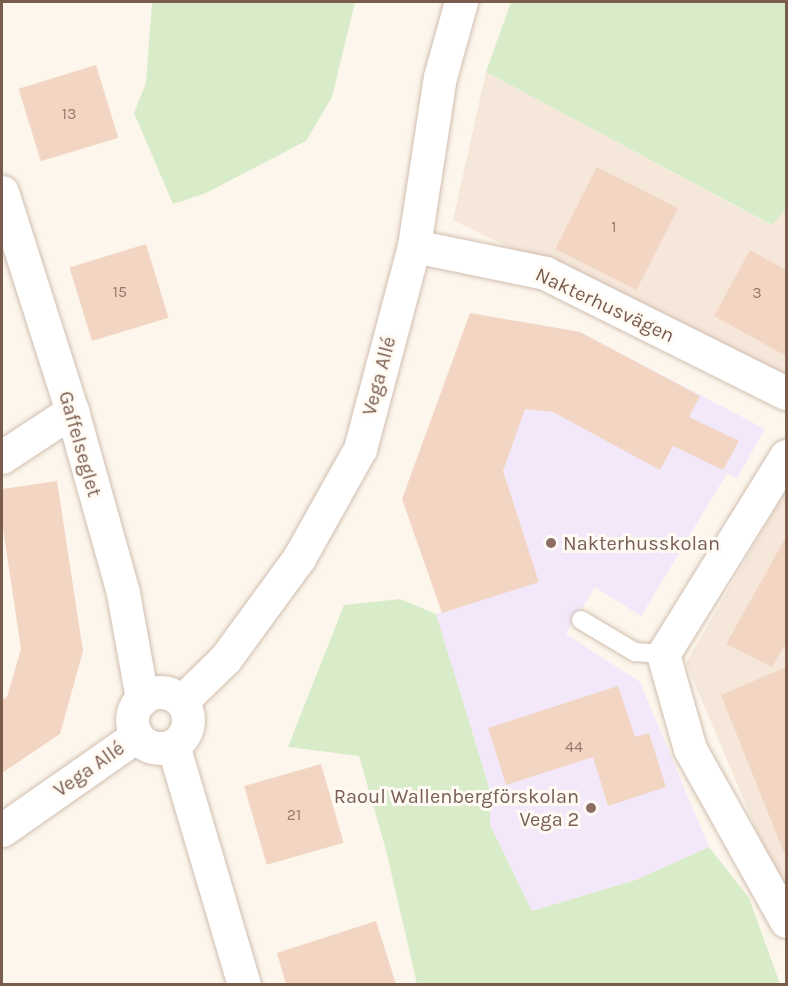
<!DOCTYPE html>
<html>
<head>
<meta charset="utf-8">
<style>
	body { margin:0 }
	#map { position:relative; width:788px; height:986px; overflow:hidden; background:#fdf6ec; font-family:Karla,sans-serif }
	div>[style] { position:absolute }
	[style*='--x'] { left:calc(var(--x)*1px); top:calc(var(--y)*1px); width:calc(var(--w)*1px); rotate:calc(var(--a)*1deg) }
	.residential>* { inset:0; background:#f5e8da }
	.education>* { inset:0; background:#f3e8fa }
	.green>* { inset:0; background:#d8ecc9 }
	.building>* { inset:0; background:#f3d5c3; transform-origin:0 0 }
	.roads { filter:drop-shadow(0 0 2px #d1beb0) drop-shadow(0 0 2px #d1beb0) }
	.service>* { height:18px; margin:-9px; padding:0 9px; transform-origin:9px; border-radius:9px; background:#fff }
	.minor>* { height:33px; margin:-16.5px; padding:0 16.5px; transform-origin:16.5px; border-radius:16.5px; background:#fff }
	.minor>.ring { margin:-16.5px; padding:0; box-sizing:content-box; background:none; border:33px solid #fff; border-radius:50% }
	.dots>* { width:16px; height:16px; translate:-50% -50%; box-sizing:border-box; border:3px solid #fffaf3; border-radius:50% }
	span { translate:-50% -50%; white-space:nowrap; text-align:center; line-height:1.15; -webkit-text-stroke:6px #fffaf3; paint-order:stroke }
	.number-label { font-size:16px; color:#987a6a }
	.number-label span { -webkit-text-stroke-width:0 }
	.street-label { font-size:20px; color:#7a5c4d }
	.education-label { font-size:20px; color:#785e54 }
	.left { translate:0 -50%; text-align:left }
	.right { translate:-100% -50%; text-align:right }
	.frame { position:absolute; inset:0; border:3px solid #7a5c4d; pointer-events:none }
</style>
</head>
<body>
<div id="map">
	<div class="residential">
		<div style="clip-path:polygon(486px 72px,771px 225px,786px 208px,786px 383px,453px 220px)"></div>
		<div style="clip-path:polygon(786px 490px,786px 899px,686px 663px)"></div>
	</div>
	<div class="education">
		<div style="clip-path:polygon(470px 313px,580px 332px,765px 429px,737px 478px,727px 473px,641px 616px,595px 587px,566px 634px,640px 682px,709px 847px,636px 880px,532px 911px,490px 825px,490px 790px,436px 614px,442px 612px,429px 429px)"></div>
	</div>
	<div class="green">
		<div style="clip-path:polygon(152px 2px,355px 2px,332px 97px,306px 141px,206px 193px,173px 204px,134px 113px,146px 83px)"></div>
		<div style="clip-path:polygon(511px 2px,786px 2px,786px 208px,772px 225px,486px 72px)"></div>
		<div style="clip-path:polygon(400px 599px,436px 614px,490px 790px,490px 825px,532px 911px,636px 880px,709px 847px,749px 898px,780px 984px,417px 984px,386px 850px,359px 756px,288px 747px,344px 605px)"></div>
	</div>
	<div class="building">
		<div style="left:96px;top:65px;width:76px;height:81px;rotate:73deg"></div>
		<div style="left:597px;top:167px;width:91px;height:92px;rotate:27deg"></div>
		<div style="left:146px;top:244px;width:77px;height:80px;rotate:73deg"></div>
		<div style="clip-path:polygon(750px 250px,786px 270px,786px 356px,714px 316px)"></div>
		<div style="clip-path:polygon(470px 313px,580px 332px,700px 396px,689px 417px,739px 441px,723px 470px,673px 446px,660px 470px,553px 412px,525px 409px,503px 471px,539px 582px,442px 613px,402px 499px)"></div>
		<div style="clip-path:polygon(57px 481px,83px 651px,60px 734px,2px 773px,2px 700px,7px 697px,21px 649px,2px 522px,2px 489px)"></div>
		<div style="clip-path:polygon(786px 537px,786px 643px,772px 667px,726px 644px)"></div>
		<div style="clip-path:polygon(786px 667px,786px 853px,784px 853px,721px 695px)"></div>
		<div style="clip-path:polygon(618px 686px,635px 737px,649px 733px,666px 787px,608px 806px,593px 757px,506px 785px,488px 728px)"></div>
		<div style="left:321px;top:764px;width:82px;height:80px;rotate:74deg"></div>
		<div style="clip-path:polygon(376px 921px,396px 984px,286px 984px,277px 953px)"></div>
	</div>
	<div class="roads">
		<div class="service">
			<div style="--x:581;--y:620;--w:63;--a:30.7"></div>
			<div style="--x:635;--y:652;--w:28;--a:4"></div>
		</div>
		<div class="minor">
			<div style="--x:2;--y:192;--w:230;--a:72.3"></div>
			<div style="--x:72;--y:411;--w:189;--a:74.3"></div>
			<div style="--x:123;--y:593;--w:108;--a:79.8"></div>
			<div style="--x:414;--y:246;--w:134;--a:11.6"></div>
			<div style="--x:545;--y:273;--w:269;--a:26.5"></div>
			<div style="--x:786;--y:456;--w:233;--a:121.8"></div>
			<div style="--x:663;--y:654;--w:99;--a:74.1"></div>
			<div style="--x:690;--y:749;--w:197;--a:60.8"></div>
			<div style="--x:2;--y:457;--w:84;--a:-33.3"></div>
			<div class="ring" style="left:132px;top:692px;width:23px;height:23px"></div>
			<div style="--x:183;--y:700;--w:60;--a:-44.3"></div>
			<div style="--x:226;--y:658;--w:124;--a:-53.9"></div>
			<div style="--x:299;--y:558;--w:125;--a:-60.8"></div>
			<div style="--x:360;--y:449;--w:210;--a:-75.1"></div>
			<div style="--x:414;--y:246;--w:171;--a:-81.3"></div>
			<div style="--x:440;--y:77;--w:78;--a:-74.4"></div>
			<div style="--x:173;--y:745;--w:249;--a:73.5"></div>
			<div style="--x:2;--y:830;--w:164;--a:-35"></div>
		</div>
	</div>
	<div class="dots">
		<div style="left:551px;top:543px;background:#8d6e63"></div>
		<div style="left:591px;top:808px;background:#8d6e63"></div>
	</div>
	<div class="number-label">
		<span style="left:69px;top:114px">13</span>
		<span style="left:614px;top:227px">1</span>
		<span style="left:120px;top:292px">15</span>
		<span style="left:757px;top:293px">3</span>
		<span style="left:574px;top:747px">44</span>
		<span style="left:294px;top:815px">21</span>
	</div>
	<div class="street-label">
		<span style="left:605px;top:305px;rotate:25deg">Nakterhusvägen</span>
		<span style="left:379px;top:376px;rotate:-75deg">Vega Allé</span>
		<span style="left:80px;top:444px;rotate:74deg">Gaffelseglet</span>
		<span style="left:89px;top:769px;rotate:-35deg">Vega Allé</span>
	</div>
	<div class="education-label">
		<span class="left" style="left:563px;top:543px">Nakterhusskolan</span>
		<span class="right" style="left:579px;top:808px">Raoul Wallenbergförskolan<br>Vega 2</span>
	</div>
	<div class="frame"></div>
</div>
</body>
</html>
